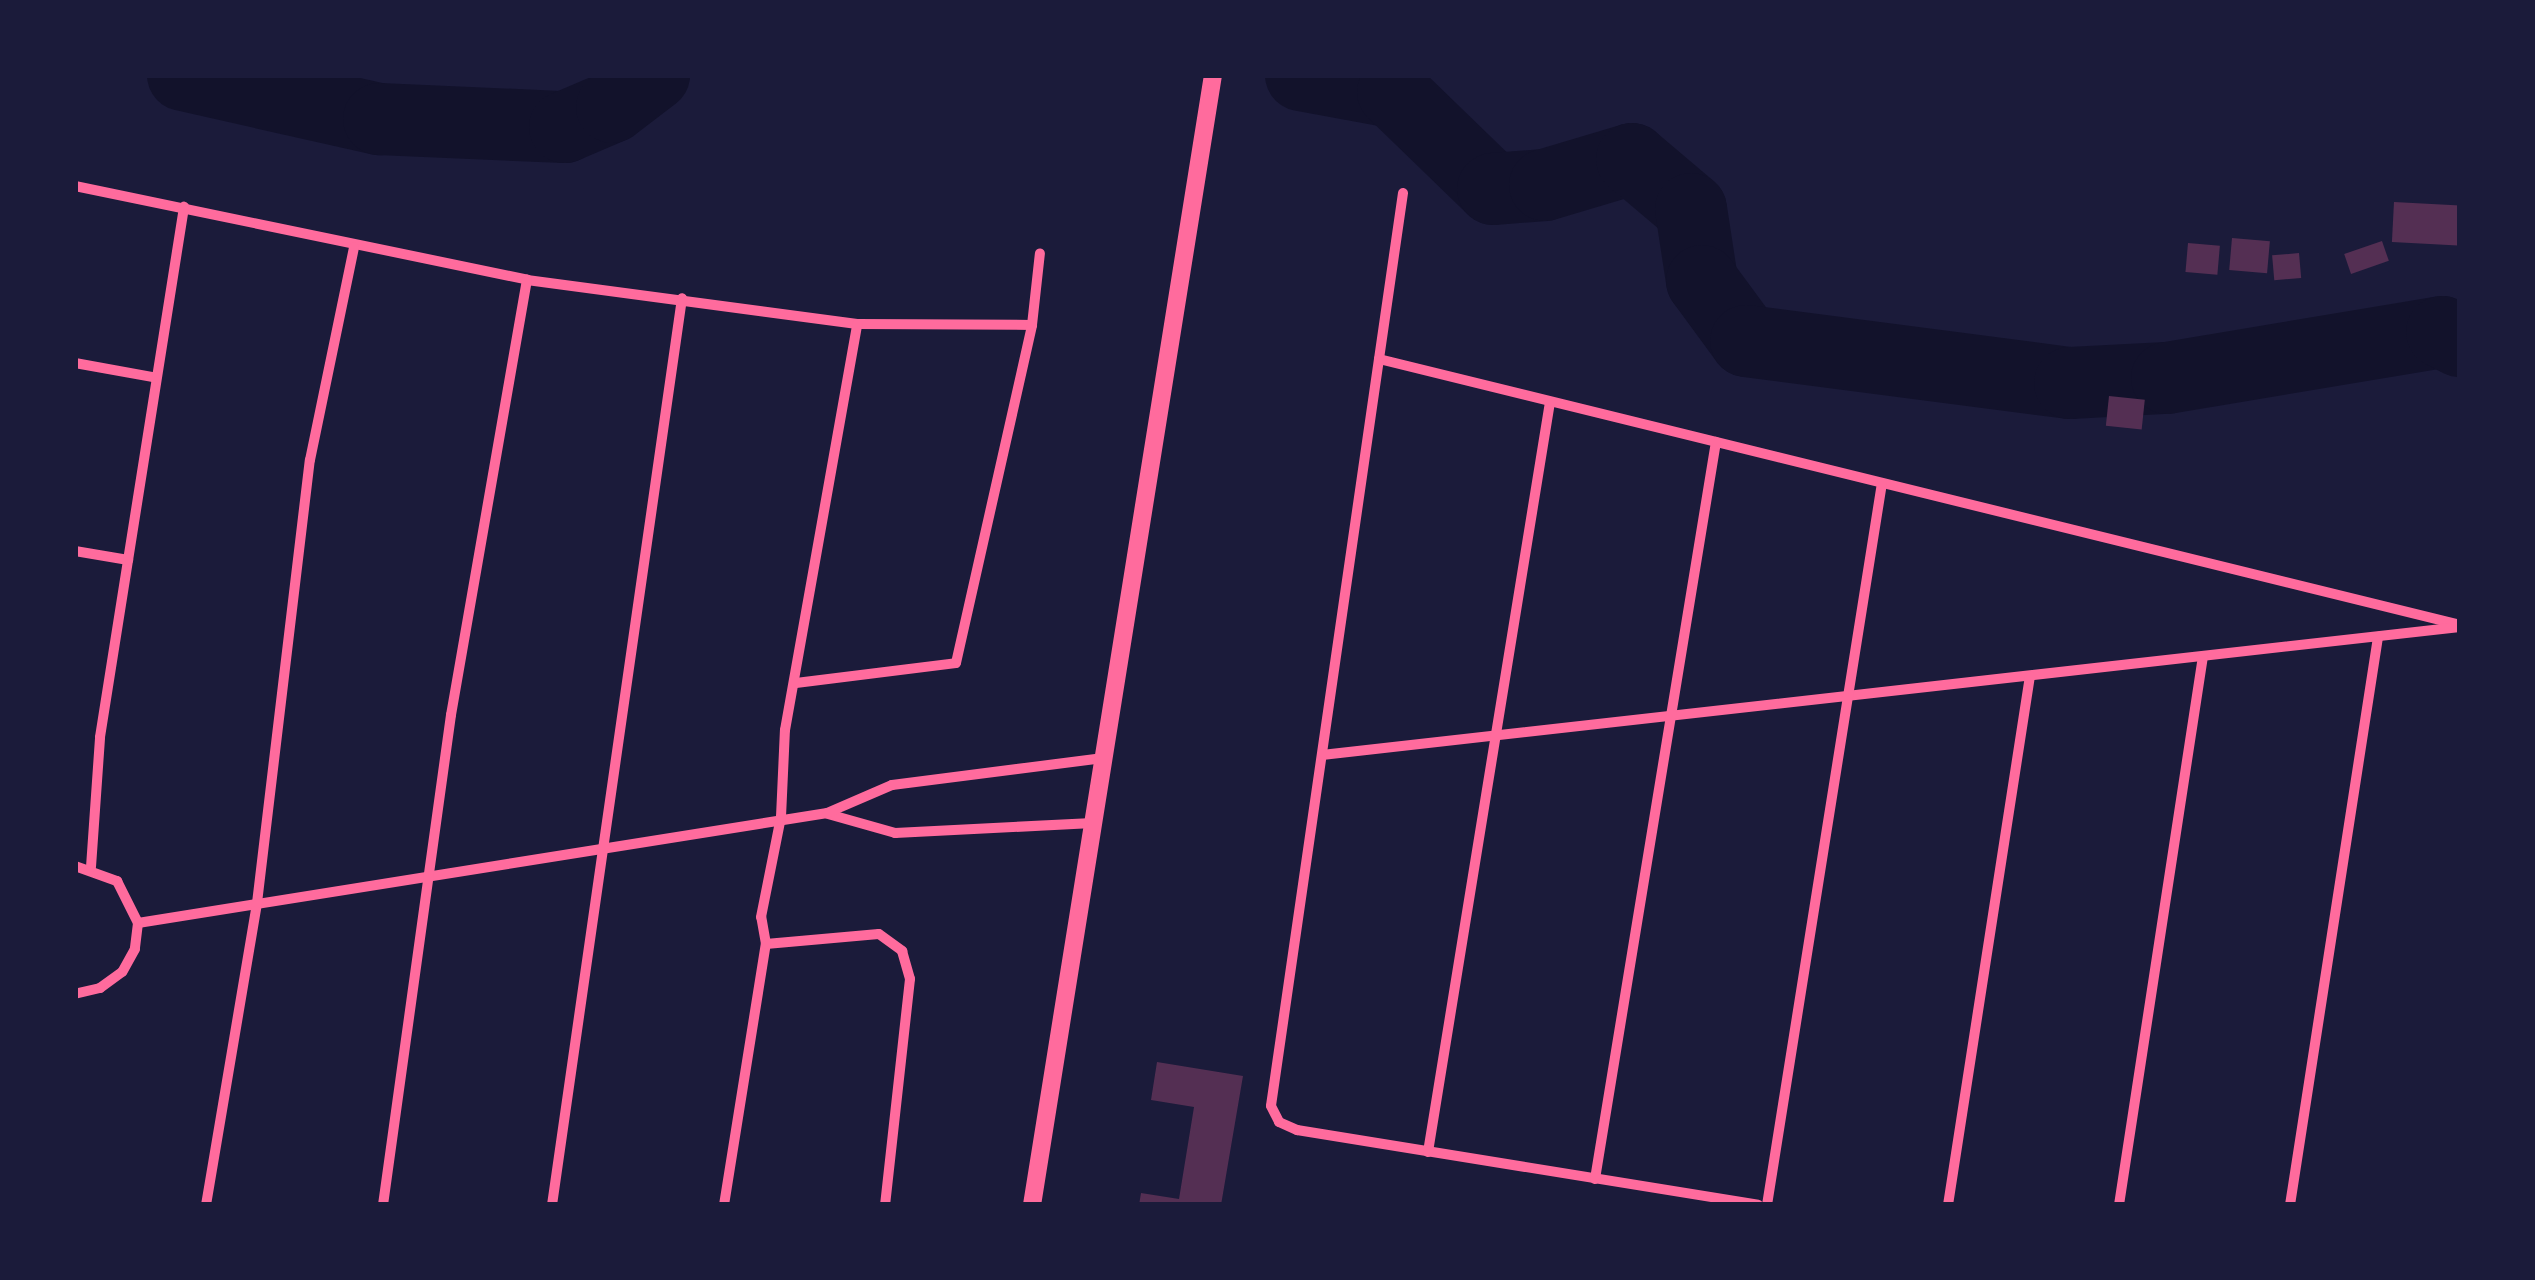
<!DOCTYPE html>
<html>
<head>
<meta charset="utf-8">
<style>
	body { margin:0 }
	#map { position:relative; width:2535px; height:1280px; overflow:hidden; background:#1b1b3a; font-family:Montserrat,sans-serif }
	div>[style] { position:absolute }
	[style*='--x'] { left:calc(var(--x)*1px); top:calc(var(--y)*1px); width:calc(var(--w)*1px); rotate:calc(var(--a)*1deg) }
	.river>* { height:72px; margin:-36px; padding:0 36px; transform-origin:36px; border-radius:36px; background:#12122b }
	.building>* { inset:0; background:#542f53; transform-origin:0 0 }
	.minor>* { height:10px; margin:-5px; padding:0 5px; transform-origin:5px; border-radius:5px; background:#ff6b9d }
	.tertiary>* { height:18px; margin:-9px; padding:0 9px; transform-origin:9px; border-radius:9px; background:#ff6b9d }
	span { translate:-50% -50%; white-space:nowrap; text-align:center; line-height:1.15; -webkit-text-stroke:10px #1b1b3a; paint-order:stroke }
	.frame { position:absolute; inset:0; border:78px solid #1b1b3a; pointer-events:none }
</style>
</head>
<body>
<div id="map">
	<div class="river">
		<div style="--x:183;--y:75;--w:201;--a:12.7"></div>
		<div style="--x:379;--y:119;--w:186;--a:2.5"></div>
		<div style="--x:565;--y:127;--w:51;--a:-23.1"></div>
		<div style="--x:612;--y:107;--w:53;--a:-37.3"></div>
		<div style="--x:1301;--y:75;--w:94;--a:10.5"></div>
		<div style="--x:1393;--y:92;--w:139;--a:44.1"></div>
		<div style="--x:1493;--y:189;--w:52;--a:-4.4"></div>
		<div style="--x:1545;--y:185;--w:91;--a:-16.6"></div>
		<div style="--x:1632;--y:159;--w:77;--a:40.3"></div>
		<div style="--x:1691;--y:209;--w:73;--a:81.3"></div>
		<div style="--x:1702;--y:281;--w:74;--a:53.7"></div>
		<div style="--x:1746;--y:341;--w:327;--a:7.4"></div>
		<div style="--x:2070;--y:383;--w:97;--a:-3"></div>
		<div style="--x:2167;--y:378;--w:279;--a:-9.5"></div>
		<div style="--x:2442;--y:332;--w:20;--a:27"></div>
	</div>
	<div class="building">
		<div style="left:2394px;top:202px;width:66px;height:40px;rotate:3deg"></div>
		<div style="left:2232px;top:238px;width:38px;height:32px;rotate:5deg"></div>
		<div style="left:2382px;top:241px;width:21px;height:40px;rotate:71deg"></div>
		<div style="left:2188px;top:243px;width:32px;height:29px;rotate:5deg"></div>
		<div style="left:2299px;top:253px;width:25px;height:27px;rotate:85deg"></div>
		<div style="left:2109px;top:396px;width:36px;height:30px;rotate:6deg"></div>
		<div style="clip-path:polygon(1157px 1062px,1243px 1076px,1221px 1205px,1139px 1205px,1141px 1193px,1179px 1199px,1194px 1107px,1151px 1100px)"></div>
	</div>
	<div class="minor">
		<div style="--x:75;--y:186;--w:462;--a:11.7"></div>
		<div style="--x:527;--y:280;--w:333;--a:7.6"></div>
		<div style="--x:857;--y:324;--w:175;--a:0.3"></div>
		<div style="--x:1403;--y:193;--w:922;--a:98.23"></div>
		<div style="--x:1271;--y:1106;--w:18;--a:63"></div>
		<div style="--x:1279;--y:1122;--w:20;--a:24"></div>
		<div style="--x:1297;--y:1130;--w:467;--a:9.2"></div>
		<div style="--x:1379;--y:359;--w:1109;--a:13.82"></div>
		<div style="--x:75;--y:363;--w:78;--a:10.3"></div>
		<div style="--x:75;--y:551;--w:54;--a:9.6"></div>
		<div style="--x:796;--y:683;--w:161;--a:-7.1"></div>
		<div style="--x:956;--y:663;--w:346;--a:-77.3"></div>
		<div style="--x:1032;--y:325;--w:72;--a:-83.7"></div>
		<div style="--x:1322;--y:755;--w:1145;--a:-6.42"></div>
		<div style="--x:828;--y:814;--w:70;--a:15.8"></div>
		<div style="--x:895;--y:833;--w:198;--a:-2.9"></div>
		<div style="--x:75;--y:866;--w:45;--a:19.7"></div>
		<div style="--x:117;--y:881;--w:47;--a:63.4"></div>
		<div style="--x:138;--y:923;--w:26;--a:97"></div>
		<div style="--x:135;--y:949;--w:26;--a:119"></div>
		<div style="--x:122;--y:972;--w:27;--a:144"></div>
		<div style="--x:100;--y:988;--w:26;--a:167"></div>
		<div style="--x:91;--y:867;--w:130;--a:-86"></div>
		<div style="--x:100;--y:737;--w:537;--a:-80.99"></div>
		<div style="--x:138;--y:923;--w:698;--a:-9.07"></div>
		<div style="--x:827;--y:813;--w:71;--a:-23.3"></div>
		<div style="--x:892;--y:785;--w:213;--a:-7.3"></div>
		<div style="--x:766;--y:944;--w:113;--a:-5.1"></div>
		<div style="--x:879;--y:934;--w:29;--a:36"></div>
		<div style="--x:902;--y:951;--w:29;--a:74"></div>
		<div style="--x:910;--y:979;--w:227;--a:96.3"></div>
		<div style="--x:1428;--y:1152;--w:760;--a:-80.76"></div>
		<div style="--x:1595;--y:1179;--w:747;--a:-80.68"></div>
		<div style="--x:206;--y:1205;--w:306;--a:-80.4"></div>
		<div style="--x:257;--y:903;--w:446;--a:-83.2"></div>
		<div style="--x:310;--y:460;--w:217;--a:-78.3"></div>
		<div style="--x:383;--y:1205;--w:495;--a:-82.1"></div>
		<div style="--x:451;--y:715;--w:442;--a:-80.1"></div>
		<div style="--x:552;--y:1205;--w:916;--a:-81.84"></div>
		<div style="--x:724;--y:1205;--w:264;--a:-80.9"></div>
		<div style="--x:766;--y:944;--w:27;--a:-100"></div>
		<div style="--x:761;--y:917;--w:102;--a:-78.7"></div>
		<div style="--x:781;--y:817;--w:87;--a:-87.4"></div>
		<div style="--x:785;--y:730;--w:412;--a:-79.9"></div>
		<div style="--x:1767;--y:1205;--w:731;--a:-80.95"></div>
		<div style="--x:1948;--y:1205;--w:535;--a:-81.19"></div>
		<div style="--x:2119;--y:1205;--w:555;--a:-81.3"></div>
		<div style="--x:2290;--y:1205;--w:575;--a:-81.19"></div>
	</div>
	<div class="tertiary">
		<div style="--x:1032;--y:1205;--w:1144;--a:-80.9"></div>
	</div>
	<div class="frame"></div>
</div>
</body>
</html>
